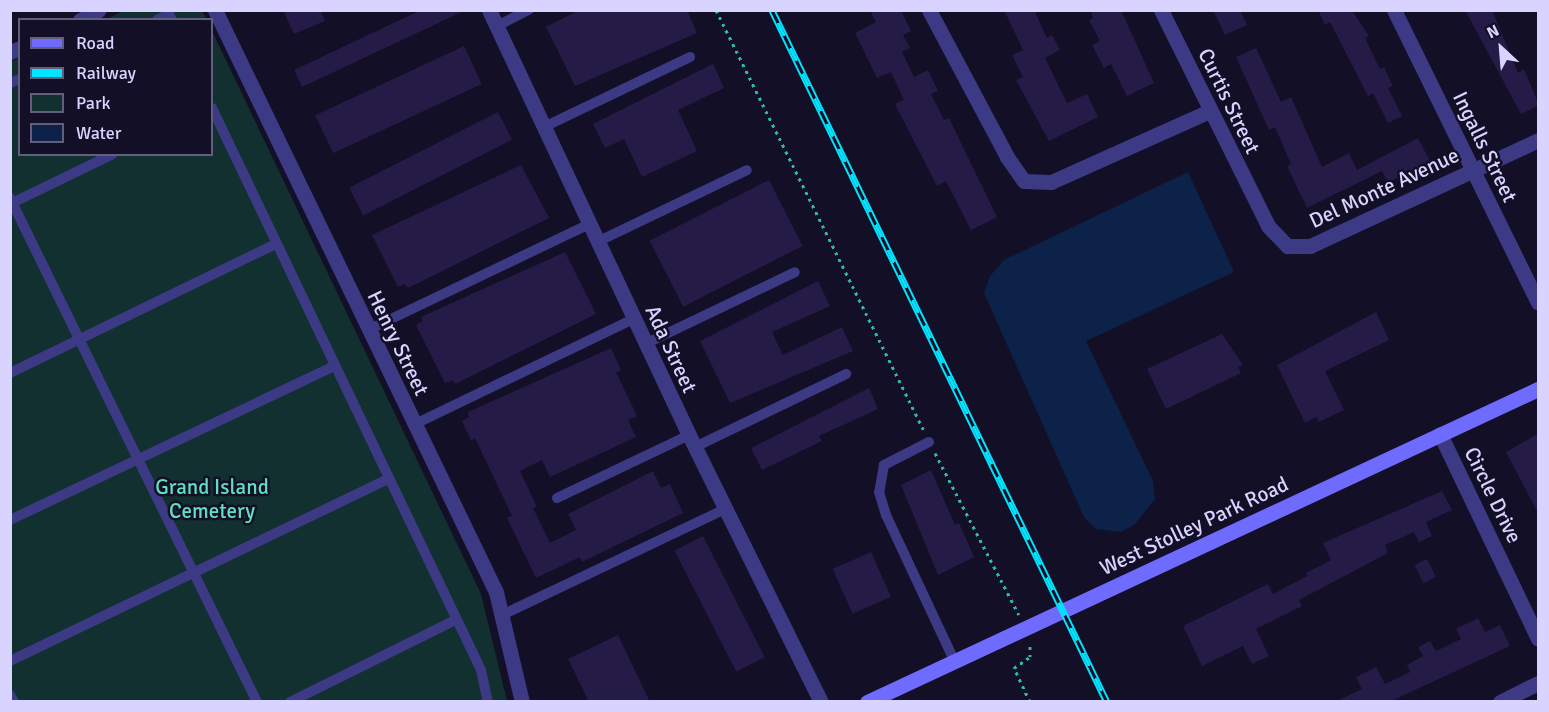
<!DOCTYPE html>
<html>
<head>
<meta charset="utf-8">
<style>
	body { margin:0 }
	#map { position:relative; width:1549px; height:712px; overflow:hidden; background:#130f26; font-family:Signika,sans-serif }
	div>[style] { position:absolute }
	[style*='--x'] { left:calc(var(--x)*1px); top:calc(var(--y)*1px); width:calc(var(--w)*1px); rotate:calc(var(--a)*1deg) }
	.green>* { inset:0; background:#12302f }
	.water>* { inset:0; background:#0c2248 }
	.building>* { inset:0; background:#241b47; transform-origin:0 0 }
	.path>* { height:3px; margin-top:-1.5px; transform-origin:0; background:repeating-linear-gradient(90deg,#2fb8b0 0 3px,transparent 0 7.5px) }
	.service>* { height:10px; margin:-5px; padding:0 5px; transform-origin:5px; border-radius:5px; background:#3d3a85 }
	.minor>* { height:15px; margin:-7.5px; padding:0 7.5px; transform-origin:7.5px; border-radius:7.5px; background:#3d3a85 }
	.secondary>* { height:15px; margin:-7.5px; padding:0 7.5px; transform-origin:7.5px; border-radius:7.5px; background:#6f6bff }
	.rail>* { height:7px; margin-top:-3.5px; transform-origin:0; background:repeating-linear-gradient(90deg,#130f26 0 14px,#00e5ff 0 28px); box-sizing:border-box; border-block:2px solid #00e5ff }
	span { translate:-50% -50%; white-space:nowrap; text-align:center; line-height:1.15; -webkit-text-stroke:5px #130f26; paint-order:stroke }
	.street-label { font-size:21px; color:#d9d4ff }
	.park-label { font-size:21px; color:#5fe0c0 }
	.frame { position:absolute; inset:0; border:12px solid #d9d4ff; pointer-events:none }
	.legend { position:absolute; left:18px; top:18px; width:195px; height:138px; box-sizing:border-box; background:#130f26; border:2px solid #625e7d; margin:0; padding:8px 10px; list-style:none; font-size:18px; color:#d9d4ff }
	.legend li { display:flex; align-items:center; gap:12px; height:30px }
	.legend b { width:30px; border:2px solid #625e7d }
	.north { position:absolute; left:1471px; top:18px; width:60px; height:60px; -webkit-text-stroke:4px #130f26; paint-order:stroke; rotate:334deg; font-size:16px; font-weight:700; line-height:24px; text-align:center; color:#d9d4ff }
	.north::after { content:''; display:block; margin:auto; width:21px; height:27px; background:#d9d4ff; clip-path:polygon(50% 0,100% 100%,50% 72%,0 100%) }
</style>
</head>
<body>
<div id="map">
	<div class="green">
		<div style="clip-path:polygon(125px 10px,202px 11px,206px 19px,105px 20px)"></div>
		<div style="clip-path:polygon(212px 31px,481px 594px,507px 701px,11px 701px,10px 62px,19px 58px,20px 154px,212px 154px)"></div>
	</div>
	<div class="water">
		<div style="clip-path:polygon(1188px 172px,1234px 272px,1086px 341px,1153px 481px,1155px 499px,1134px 525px,1121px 532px,1096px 529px,1084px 517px,984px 293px,990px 276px,1004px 260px)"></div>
	</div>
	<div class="building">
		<div style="clip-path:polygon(283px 10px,320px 10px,325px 21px,294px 34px)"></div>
		<div style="clip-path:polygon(421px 10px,466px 10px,302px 87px,294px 70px)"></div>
		<div style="clip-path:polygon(579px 10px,687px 10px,697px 33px,575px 86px,546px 27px)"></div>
		<div style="clip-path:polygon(870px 10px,901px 10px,911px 31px,903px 35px,910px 48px,902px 52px,914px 77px,928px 70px,938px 91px,931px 94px,944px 120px,949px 118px,997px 217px,971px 230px,946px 181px,937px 186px,895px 104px,904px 100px,891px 72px,877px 78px,855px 33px,876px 22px)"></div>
		<div style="clip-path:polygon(1004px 10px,1034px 10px,1047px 38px,1052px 35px,1060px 50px,1045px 58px,1067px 103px,1087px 94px,1098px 117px,1049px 141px,1016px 80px,1023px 77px,1012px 55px,1023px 50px)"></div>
		<div style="clip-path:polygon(1090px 10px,1121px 10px,1154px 83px,1127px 96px,1111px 64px,1104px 68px,1092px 45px,1100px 41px,1089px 20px,1093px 18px)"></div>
		<div style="clip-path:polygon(1213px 10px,1240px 10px,1247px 25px,1225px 35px)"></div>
		<div style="clip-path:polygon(1318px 10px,1356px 10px,1353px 12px,1369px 36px,1365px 38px,1380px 69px,1384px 67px,1393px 86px,1388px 88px,1402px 116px,1388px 123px,1373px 93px,1368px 96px,1330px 22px,1325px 25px)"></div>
		<div style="clip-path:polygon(1465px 10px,1492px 10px,1518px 73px,1524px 69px,1539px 105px,1521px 114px)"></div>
		<div style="left:464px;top:46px;width:42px;height:164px;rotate:65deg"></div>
		<div style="clip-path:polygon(1256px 48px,1281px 102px,1291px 97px,1322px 167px,1349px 153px,1357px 170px,1418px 138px,1430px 161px,1388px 183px,1382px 171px,1307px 208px,1287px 166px,1291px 164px,1275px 127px,1269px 130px,1236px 57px)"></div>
		<div style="clip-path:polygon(713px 64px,724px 88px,678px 110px,697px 151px,642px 177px,624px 139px,605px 148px,593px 124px)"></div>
		<div style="left:498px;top:112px;width:31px;height:167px;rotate:63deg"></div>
		<div style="clip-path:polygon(521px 165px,549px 218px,408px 288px,405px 284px,398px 287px,372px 235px)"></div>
		<div style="left:769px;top:180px;width:74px;height:134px;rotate:63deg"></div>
		<div style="clip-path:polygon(565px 252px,596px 314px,455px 384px,453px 380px,445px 383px,416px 325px,423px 321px,421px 317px)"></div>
		<div style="clip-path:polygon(818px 281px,830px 306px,772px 332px,783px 355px,842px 327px,853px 351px,730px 403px,700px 341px)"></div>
		<div style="clip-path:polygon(1376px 312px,1389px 340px,1325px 371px,1344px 410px,1319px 422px,1316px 417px,1305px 423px,1277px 365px)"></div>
		<div style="clip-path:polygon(1222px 334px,1243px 365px,1238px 367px,1241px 373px,1166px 409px,1147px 369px)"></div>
		<div style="clip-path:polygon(611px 348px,621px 370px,616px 372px,637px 416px,628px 420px,636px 437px,550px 477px,542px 460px,520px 471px,537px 507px,533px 508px,550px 543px,576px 530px,568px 514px,653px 471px,661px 488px,670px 484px,683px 513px,582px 562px,580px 557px,536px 578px,507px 518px,512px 516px,475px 438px,471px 441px,462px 421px,469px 417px,468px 412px)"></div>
		<div style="clip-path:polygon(869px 388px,878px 409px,819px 436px,822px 441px,762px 470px,751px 448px)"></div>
		<div style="clip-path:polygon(1539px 433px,1539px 515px,1506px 452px)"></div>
		<div style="clip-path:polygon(931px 470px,955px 525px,959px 523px,974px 557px,938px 575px,901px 485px)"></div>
		<div style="clip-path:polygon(1442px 491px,1452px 510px,1426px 522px,1432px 536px,1419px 542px,1414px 532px,1385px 545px,1388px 553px,1299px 600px,1302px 606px,1256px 629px,1269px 656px,1252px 664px,1243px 646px,1202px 666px,1183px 626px,1268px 584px,1273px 594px,1307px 576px,1306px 573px,1331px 560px,1323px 543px)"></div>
		<div style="left:703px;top:536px;width:136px;height:32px;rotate:63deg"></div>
		<div style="left:871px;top:552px;width:49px;height:42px;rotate:66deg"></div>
		<div style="left:1427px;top:559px;width:20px;height:14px;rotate:63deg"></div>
		<div style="clip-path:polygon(1478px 618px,1485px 632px,1500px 625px,1510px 646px,1389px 702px,1335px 702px,1362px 689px,1356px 677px,1376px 667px,1385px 684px,1410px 672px,1407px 665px,1423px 656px,1418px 647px,1430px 641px,1436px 651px,1461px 639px,1456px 629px)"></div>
		<div style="clip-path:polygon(618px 635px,650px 702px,589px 702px,568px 659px)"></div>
	</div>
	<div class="path">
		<div style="--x:716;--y:10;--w:470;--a:63.7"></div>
		<div style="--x:935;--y:453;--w:182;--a:62.6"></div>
		<div style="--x:1030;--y:702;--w:38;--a:-115"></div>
		<div style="--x:1014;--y:668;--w:19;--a:-35"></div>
		<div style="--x:1030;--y:657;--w:14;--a:-90"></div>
	</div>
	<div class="service">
		<div style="--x:157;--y:20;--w:13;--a:-27"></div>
		<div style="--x:169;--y:14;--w:7;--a:63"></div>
		<div style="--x:497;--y:26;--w:36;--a:-27"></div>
		<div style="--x:10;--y:83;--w:11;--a:-22"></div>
		<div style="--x:212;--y:108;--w:623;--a:64.42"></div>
		<div style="--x:481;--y:670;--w:33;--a:78"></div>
		<div style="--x:544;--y:127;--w:162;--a:-25.6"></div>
		<div style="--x:10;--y:198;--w:561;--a:63.89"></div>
		<div style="--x:10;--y:204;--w:114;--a:-25.9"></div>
		<div style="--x:597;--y:242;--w:166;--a:-25.6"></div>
		<div style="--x:368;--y:330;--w:245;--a:-25.6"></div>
		<div style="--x:645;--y:344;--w:166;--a:-25.6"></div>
		<div style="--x:10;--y:373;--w:296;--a:-25.9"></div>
		<div style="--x:413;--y:425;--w:244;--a:-25.7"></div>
		<div style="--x:929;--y:442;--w:51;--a:152.9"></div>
		<div style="--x:884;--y:465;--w:27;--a:100"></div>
		<div style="--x:879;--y:492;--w:24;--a:73"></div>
		<div style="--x:886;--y:515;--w:162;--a:64.9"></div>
		<div style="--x:695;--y:447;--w:168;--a:-25.8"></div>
		<div style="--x:557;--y:498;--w:146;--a:-25.5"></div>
		<div style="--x:10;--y:520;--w:359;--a:-25.4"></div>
		<div style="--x:502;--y:615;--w:247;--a:-25.4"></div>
		<div style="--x:10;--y:661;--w:420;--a:-25.7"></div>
		<div style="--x:10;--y:695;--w:8;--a:60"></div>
		<div style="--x:290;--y:702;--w:184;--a:-26.4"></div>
	</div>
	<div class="minor">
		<div style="--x:215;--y:10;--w:646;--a:64.23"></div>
		<div style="--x:496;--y:592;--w:113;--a:76.7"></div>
		<div style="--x:489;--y:10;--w:470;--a:64.8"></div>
		<div style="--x:689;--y:435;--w:298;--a:63.7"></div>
		<div style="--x:929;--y:10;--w:166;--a:62"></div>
		<div style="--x:1007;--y:157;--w:29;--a:55"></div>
		<div style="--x:1024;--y:181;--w:27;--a:2"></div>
		<div style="--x:1051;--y:182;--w:174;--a:-24.1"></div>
		<div style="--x:1161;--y:10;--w:241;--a:63.6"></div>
		<div style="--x:1268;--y:226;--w:28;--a:46"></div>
		<div style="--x:1287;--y:246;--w:23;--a:0"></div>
		<div style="--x:1310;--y:246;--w:251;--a:-24.9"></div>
		<div style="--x:1394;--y:10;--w:326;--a:63.8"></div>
		<div style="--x:80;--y:20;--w:21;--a:-28"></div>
		<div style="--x:10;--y:52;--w:11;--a:-22"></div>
		<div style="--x:1440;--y:434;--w:227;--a:64.4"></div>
		<div style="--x:1500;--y:702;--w:42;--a:-26.6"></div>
	</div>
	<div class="secondary">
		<div style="--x:867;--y:702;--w:740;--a:-25.01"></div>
	</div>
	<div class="rail">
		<div style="--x:772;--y:10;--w:769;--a:64.17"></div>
	</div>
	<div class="street-label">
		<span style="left:1229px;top:101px;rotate:64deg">Curtis Street</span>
		<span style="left:1485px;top:147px;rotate:64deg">Ingalls Street</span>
		<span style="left:1384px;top:188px;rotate:-25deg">Del Monte Avenue</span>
		<span style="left:398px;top:343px;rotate:64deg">Henry Street</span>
		<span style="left:671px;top:349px;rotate:65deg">Ada Street</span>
		<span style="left:1493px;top:495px;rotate:64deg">Circle Drive</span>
		<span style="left:1194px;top:526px;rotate:-25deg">West Stolley Park Road</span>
	</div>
	<div class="park-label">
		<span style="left:212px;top:499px">Grand Island<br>Cemetery</span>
	</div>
	<div class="frame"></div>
	<ul class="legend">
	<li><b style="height:8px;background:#6f6bff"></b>Road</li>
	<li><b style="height:8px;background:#00e5ff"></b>Railway</li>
	<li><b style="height:16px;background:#12302f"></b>Park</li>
	<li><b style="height:16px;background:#0c2248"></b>Water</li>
	</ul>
	<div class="north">N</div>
</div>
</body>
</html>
